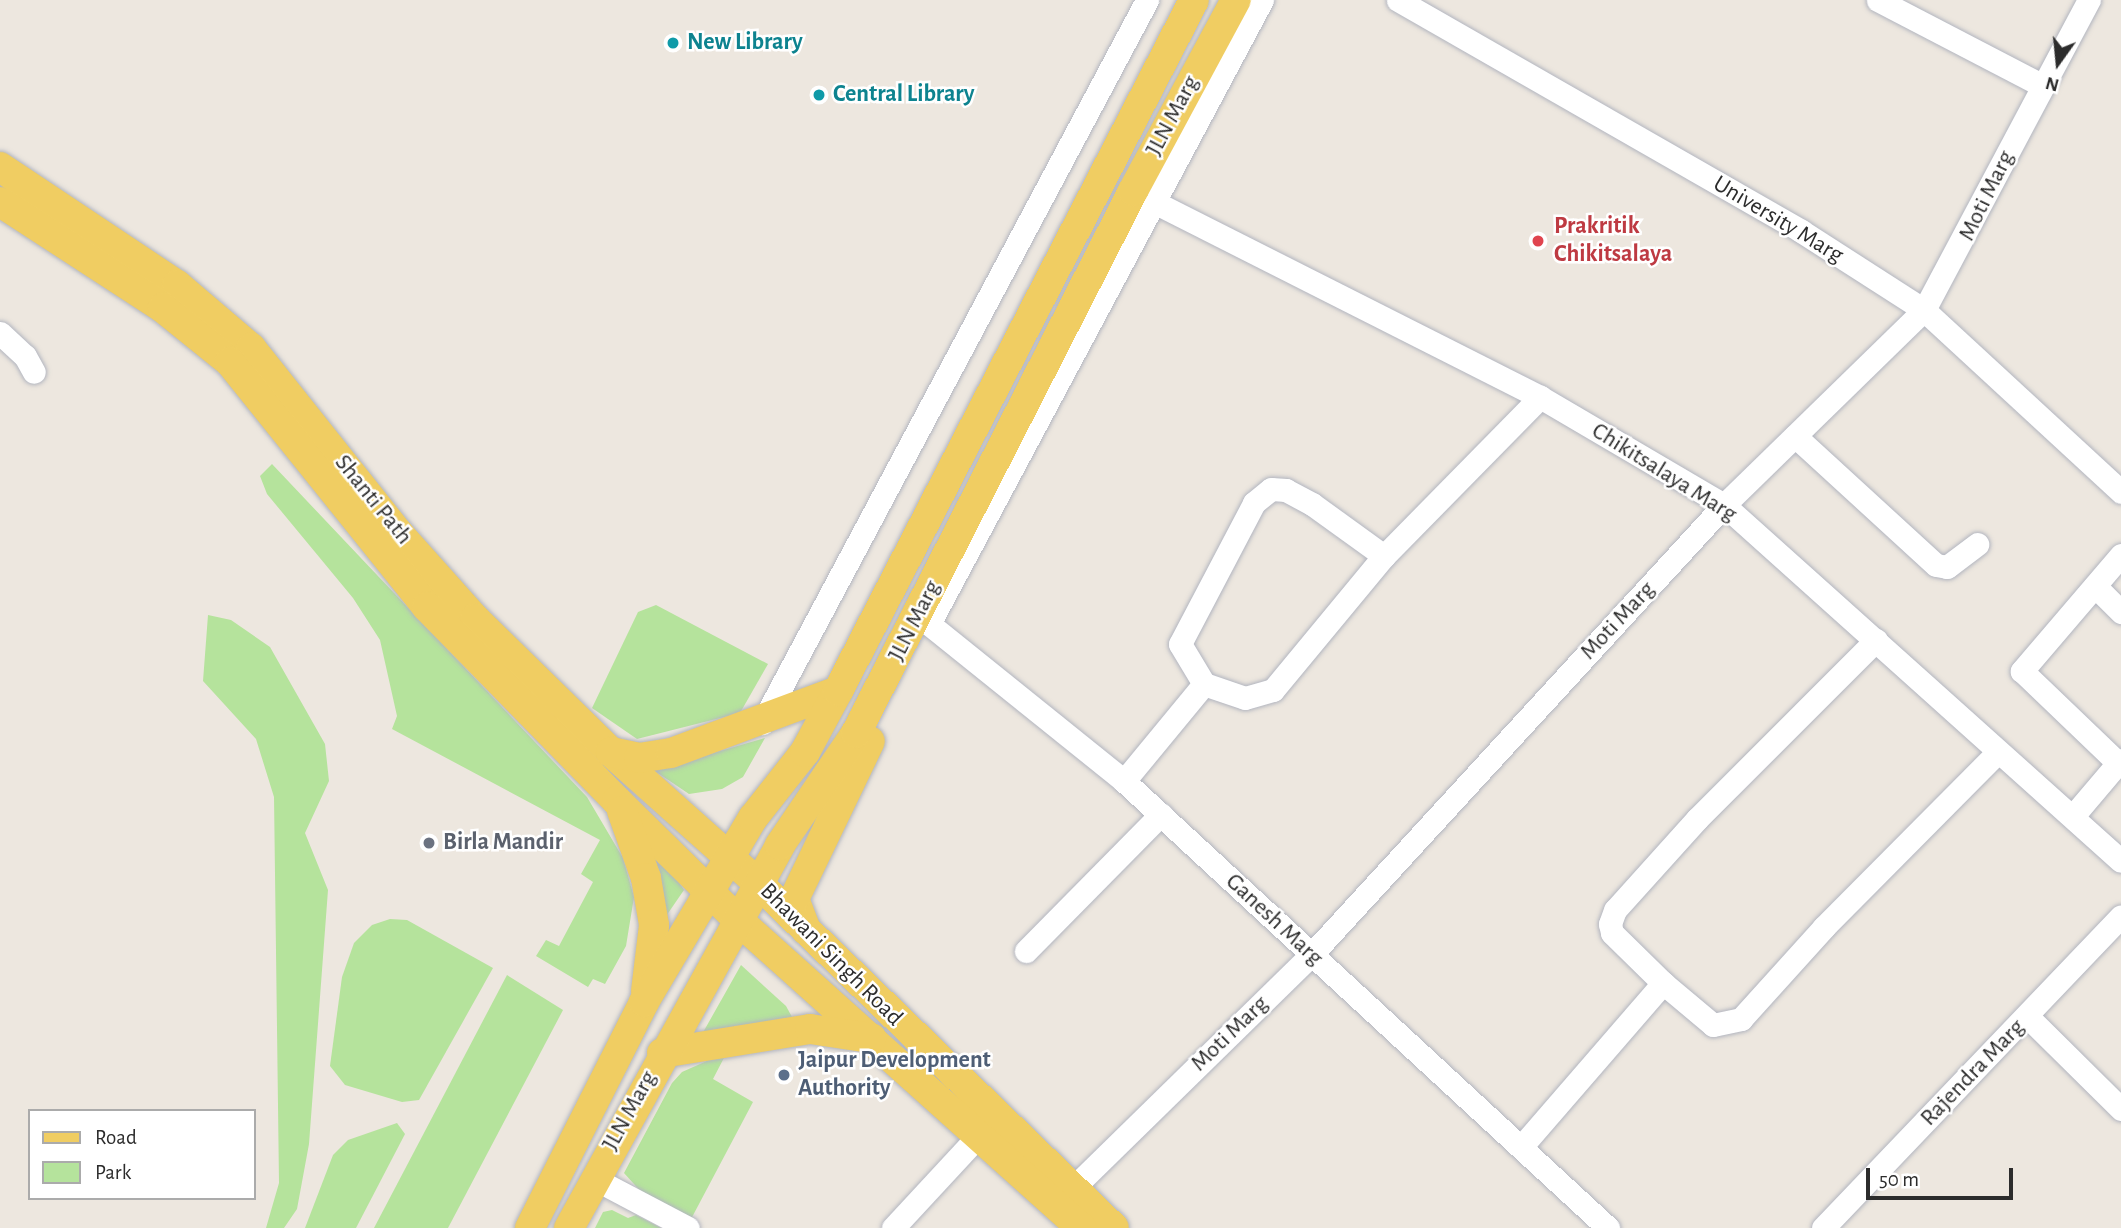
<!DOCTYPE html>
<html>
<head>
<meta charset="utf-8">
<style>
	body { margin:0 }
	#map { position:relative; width:2121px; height:1228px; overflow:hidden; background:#ede7df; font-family:"Alegreya Sans",sans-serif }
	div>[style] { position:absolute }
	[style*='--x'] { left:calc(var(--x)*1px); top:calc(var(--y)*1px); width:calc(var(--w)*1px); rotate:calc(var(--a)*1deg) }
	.green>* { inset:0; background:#b5e39c }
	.roads { filter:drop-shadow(0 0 2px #b2b5bf) drop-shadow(0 0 2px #b2b5bf) }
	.minor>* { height:23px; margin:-11.5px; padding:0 11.5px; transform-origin:11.5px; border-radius:11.5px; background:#fff }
	.major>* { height:30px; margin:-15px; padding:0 15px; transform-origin:15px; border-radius:15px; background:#f0cd62 }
	.dots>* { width:19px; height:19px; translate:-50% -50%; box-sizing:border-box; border:4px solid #fff; border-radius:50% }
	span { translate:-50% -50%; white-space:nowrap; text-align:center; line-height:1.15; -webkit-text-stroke:5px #fff; paint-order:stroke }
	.culture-label { font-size:24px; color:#0d838f; font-weight:700 }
	.left { translate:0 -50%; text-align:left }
	.street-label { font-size:24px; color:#2c2c2c }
	.health-label { font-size:24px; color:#be3a42; font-weight:700 }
	.worship-label { font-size:24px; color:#5b616d; font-weight:700 }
	.service-label { font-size:24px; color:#4e5e75; font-weight:700 }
	.legend { position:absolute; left:28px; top:1109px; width:228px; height:91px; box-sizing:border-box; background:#fff; border:2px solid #ababab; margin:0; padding:9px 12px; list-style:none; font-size:21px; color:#2c2c2c }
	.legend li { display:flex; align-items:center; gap:14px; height:35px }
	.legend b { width:35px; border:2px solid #ababab }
	.north { position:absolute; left:2023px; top:28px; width:70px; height:70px; -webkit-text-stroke:5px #fff; paint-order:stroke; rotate:195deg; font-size:19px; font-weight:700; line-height:28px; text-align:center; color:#2c2c2c }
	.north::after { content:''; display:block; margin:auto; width:24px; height:32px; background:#2c2c2c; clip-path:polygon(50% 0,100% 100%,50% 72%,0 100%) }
	.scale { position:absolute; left:1866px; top:1168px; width:147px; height:32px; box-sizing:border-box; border:4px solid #2c2c2c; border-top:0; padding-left:9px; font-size:21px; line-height:24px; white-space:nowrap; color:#2c2c2c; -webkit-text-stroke:5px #fff; paint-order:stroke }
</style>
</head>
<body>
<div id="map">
	<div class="green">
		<div style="clip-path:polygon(272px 464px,587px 797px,623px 858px,634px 897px,626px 946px,605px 984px,593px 979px,588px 987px,536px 956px,546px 940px,559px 946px,593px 882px,581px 874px,600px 840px,392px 729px,397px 716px,380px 640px,353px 598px,267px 494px,260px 476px)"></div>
		<div style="clip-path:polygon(656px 605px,768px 664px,740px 713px,637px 739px,592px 708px,638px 612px)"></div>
		<div style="clip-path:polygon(208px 615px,231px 620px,270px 647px,325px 744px,329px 781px,305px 833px,328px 890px,309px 1144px,297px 1209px,284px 1228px,266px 1228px,279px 1183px,274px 797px,256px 739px,203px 681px)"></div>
		<div style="clip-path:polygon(765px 738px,743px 777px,722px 789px,689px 794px,649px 767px,686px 761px)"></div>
		<div style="clip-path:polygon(647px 835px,684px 890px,662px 922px)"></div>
		<div style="clip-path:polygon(390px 919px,407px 920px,493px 968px,419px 1100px,402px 1102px,345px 1085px,330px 1066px,342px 977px,354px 943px,372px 925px)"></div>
		<div style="clip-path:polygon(741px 965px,786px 1006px,792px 1017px,701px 1036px)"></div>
		<div style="clip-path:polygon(507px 975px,563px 1010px,448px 1228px,374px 1228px)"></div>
		<div style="clip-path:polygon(727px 1052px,713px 1079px,753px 1102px,690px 1221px,643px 1194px,624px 1173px,672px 1083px,682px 1072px)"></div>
		<div style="clip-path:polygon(397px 1123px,405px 1134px,356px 1228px,305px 1228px,333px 1155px,348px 1140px)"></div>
		<div style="clip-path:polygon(612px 1210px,628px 1218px,636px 1215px,661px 1228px,595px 1228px,603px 1212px)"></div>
	</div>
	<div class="roads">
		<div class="minor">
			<div style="--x:1262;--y:0;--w:707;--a:118.09"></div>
			<div style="--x:929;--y:624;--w:250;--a:38.8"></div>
			<div style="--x:1124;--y:781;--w:659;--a:42.72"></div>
			<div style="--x:1398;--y:0;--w:465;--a:29.8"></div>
			<div style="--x:1801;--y:231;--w:146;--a:32.7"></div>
			<div style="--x:1924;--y:310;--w:268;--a:42.7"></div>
			<div style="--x:1878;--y:0;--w:184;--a:27.5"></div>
			<div style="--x:1144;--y:197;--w:444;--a:26.8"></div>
			<div style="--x:1540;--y:397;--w:213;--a:30.4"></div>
			<div style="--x:1724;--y:505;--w:533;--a:41.88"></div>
			<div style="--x:0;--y:333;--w:34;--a:43"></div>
			<div style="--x:25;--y:356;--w:18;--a:61"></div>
			<div style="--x:1795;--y:436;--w:191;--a:42.5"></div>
			<div style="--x:1936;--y:565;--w:11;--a:10"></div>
			<div style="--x:1947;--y:567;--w:38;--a:-37"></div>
			<div style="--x:2121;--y:555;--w:153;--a:130.5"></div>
			<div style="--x:2022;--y:671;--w:133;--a:43.8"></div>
			<div style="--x:2118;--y:763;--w:4;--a:-45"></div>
			<div style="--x:1384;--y:556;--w:89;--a:-144.2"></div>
			<div style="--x:1312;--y:504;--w:30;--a:-152"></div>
			<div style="--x:1286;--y:490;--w:15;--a:-176"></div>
			<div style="--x:1271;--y:489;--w:22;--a:141"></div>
			<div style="--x:1254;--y:503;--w:159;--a:117.7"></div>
			<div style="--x:1180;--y:644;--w:47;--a:59"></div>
			<div style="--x:1204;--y:684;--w:43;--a:18.9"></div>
			<div style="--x:1245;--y:698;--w:29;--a:-16"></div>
			<div style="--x:1273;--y:690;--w:174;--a:-50.4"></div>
			<div style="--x:1384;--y:556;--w:223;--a:-45.5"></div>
			<div style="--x:2095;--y:586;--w:37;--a:45"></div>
			<div style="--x:1876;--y:640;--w:253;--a:135"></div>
			<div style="--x:1697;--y:819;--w:122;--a:132"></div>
			<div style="--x:1615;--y:910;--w:15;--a:110"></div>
			<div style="--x:1610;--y:924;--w:9;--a:77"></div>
			<div style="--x:1612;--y:933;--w:71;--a:44.4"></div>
			<div style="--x:1663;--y:983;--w:65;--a:40"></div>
			<div style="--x:1713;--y:1025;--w:29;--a:-12"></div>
			<div style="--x:1741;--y:1019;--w:124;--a:-47.9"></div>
			<div style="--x:1824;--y:927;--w:245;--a:-45.2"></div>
			<div style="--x:762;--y:723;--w:819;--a:-61.96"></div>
			<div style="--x:1124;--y:781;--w:126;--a:-50.5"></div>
			<div style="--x:2073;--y:816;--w:70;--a:-49.7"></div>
			<div style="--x:1026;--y:951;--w:192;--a:-45.4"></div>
			<div style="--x:2028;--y:1017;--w:131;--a:44.7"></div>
			<div style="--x:1521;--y:1147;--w:217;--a:-49.1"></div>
			<div style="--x:593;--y:1178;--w:107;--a:27.8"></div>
			<div style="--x:1072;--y:1189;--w:334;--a:-44.4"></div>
			<div style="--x:1311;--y:955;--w:611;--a:-47.45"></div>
			<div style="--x:1724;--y:505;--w:279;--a:-44.3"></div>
			<div style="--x:1924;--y:310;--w:351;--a:-62"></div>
			<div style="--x:893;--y:1228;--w:127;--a:-47.2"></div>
			<div style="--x:1823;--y:1228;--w:431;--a:-46.3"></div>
		</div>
		<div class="major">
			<div style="--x:0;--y:167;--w:213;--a:33.7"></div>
			<div style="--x:177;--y:285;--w:97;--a:40.4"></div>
			<div style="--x:251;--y:348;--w:238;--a:51.5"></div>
			<div style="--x:399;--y:534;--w:114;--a:48.2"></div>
			<div style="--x:475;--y:619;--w:190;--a:44.4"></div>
			<div style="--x:611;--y:752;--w:198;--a:41.7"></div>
			<div style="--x:759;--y:884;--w:494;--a:44.1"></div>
			<div style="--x:0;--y:202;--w:194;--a:33"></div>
			<div style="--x:163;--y:308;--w:86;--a:38.9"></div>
			<div style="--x:230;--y:362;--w:314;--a:51.2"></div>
			<div style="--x:427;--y:607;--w:272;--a:45.6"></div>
			<div style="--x:617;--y:801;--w:171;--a:44.5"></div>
			<div style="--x:739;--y:921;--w:460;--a:41.9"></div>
			<div style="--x:611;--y:752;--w:29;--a:12"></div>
			<div style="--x:639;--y:758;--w:32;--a:-9"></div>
			<div style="--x:671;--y:753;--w:178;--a:-20.4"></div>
			<div style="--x:622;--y:811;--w:71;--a:70.3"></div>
			<div style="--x:646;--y:878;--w:48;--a:80.3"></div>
			<div style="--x:654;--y:925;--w:66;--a:96.9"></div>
			<div style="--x:806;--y:930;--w:33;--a:-111"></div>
			<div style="--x:794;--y:899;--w:175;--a:-64.3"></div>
			<div style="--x:662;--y:1053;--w:150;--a:-9.2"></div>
			<div style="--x:810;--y:1029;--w:62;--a:8.4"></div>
			<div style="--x:530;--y:1228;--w:253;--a:-63.2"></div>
			<div style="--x:644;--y:1002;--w:214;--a:-59.4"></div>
			<div style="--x:753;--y:818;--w:84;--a:-51.8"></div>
			<div style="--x:805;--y:752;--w:69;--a:-61.6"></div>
			<div style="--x:838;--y:691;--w:777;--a:-62.74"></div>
			<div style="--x:569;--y:1228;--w:437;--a:-61.1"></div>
			<div style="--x:780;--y:845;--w:135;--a:-55.8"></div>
			<div style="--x:856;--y:733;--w:609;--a:-62.93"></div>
			<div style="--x:1133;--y:191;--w:217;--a:-61.7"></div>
		</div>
	</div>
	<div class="dots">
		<div style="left:673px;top:43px;background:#0f9aa8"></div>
		<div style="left:819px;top:95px;background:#0f9aa8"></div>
		<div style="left:1538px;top:241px;background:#e0444e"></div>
		<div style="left:429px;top:843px;background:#6b7280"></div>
		<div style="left:784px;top:1075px;background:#5c6f8a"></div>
	</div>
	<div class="culture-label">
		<span class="left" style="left:687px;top:43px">New Library</span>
		<span class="left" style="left:833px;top:95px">Central Library</span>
	</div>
	<div class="street-label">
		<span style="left:1173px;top:116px;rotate:-62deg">JLN Marg</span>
		<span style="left:1987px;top:196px;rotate:-64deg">Moti Marg</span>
		<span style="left:1778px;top:220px;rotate:31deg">University Marg</span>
		<span style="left:1664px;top:473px;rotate:32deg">Chikitsalaya Marg</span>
		<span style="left:373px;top:500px;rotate:51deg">Shanti Path</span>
		<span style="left:915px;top:621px;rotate:-63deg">JLN Marg</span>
		<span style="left:1618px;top:621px;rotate:-47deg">Moti Marg</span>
		<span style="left:1274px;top:920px;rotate:43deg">Ganesh Marg</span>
		<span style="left:831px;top:955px;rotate:45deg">Bhawani Singh Road</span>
		<span style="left:1230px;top:1034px;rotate:-44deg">Moti Marg</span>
		<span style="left:1973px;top:1073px;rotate:-46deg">Rajendra Marg</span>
		<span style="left:630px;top:1111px;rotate:-61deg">JLN Marg</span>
	</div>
	<div class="health-label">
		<span class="left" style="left:1554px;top:241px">Prakritik<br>Chikitsalaya</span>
	</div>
	<div class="worship-label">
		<span class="left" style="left:443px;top:843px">Birla Mandir</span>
	</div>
	<div class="service-label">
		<span class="left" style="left:798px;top:1075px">Jaipur Development<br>Authority</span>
	</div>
	<ul class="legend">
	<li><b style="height:9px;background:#f0cd62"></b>Road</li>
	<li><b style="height:19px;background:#b5e39c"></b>Park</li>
	</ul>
	<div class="north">N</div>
	<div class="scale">50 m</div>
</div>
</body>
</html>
